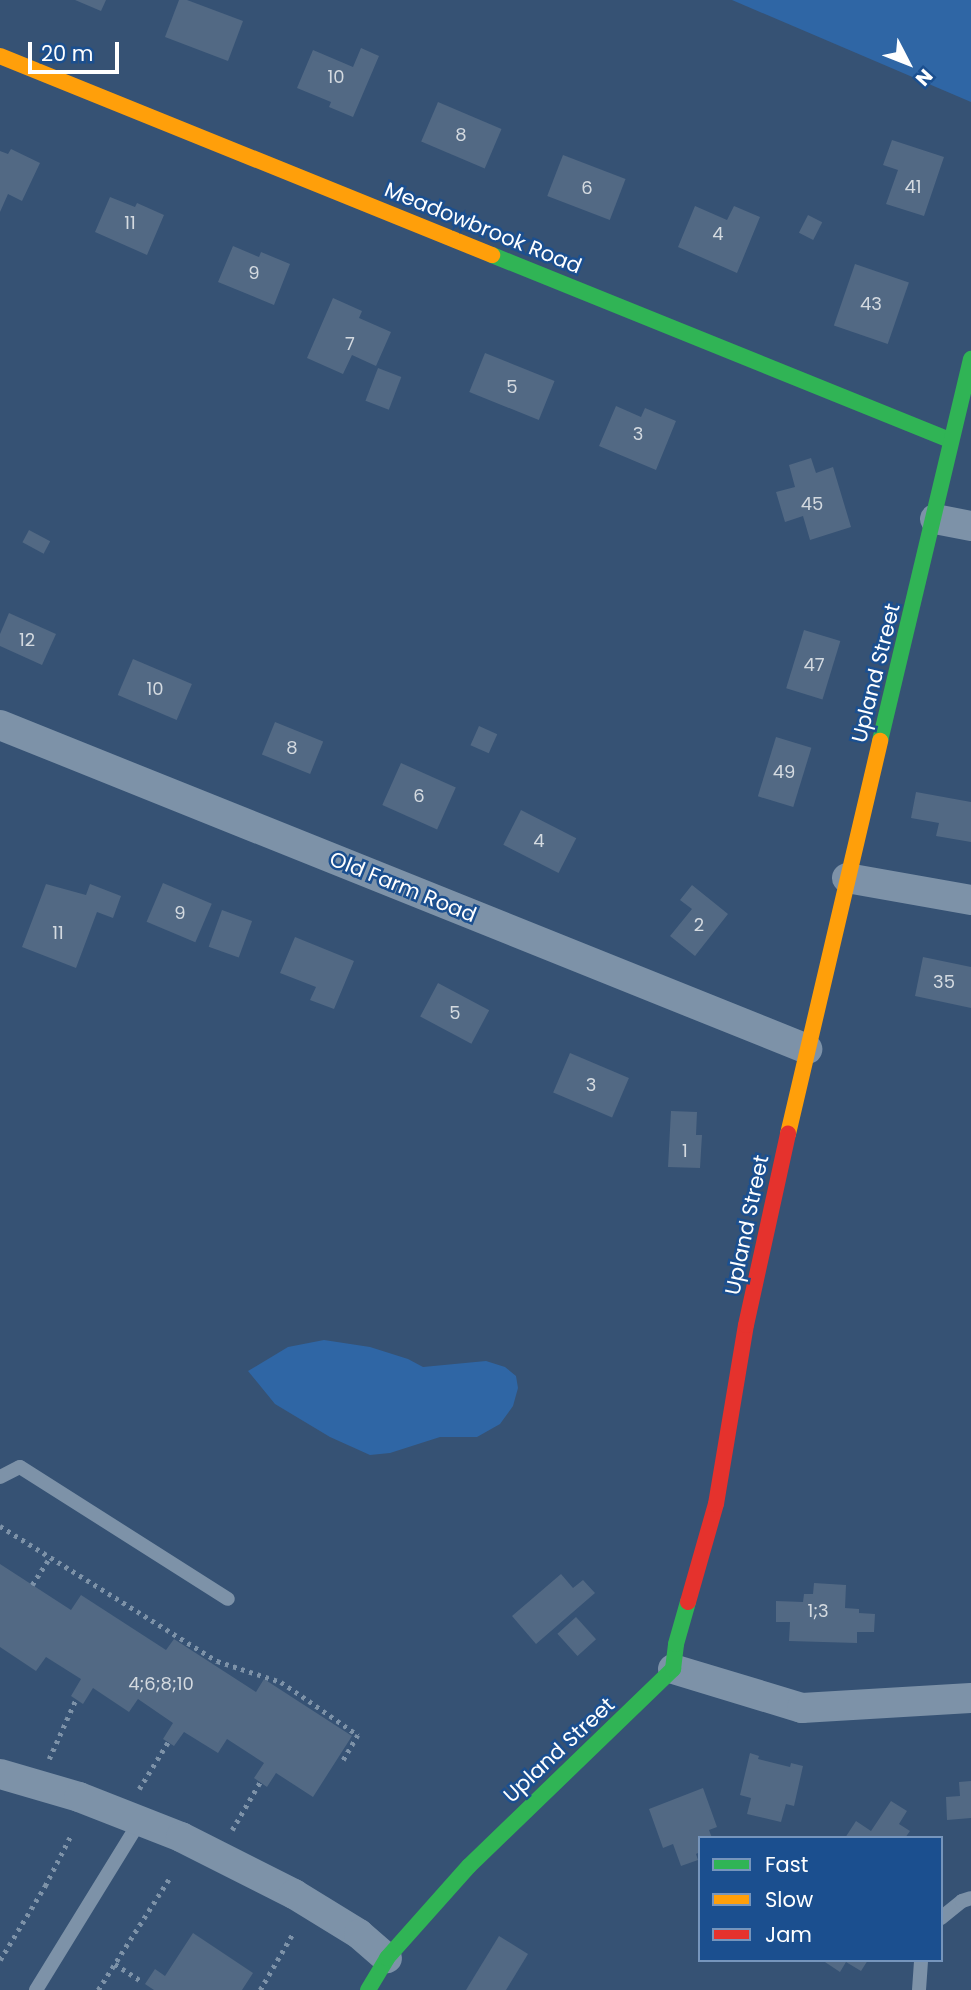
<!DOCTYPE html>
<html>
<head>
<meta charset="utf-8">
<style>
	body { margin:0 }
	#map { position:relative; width:971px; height:1990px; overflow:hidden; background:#365274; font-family:Poppins,sans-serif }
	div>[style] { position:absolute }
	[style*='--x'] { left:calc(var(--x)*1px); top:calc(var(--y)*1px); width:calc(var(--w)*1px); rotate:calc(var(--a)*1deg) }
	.green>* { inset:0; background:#2f66a5 }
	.building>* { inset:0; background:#526984; transform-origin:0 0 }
	.path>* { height:4.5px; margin-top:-2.25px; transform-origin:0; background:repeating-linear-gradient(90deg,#7d92a8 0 3.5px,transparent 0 8.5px) }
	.lane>* { height:14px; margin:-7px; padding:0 7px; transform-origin:7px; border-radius:7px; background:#7d92a8 }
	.street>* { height:30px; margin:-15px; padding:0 15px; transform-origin:15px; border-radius:15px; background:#7d92a8 }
	.fast>* { height:16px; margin:-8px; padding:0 8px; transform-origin:8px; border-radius:8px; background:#30b455 }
	.slow>* { height:16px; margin:-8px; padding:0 8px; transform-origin:8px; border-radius:8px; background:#ff9f0a }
	.jam>* { height:16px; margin:-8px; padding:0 8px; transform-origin:8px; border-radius:8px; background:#e5322d }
	span { translate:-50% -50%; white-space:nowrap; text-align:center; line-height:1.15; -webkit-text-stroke:5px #1b4f8f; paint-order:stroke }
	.number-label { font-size:18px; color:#d4dae0 }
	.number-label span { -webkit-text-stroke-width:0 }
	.street-label { font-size:21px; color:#fff }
	.legend { position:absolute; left:698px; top:1836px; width:245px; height:126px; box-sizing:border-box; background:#1b4f8f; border:2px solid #7695bc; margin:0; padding:9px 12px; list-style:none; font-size:21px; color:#fff }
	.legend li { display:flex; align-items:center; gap:14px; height:35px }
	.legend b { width:35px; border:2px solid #7695bc }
	.north { position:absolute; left:873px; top:28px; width:70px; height:70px; -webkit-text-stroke:5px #1b4f8f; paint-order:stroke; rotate:132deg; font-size:19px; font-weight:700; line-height:28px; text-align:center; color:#fff }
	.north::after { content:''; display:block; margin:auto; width:24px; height:32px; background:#fff; clip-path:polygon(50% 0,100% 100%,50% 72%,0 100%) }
	.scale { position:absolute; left:28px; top:42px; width:91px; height:32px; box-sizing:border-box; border:4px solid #fff; border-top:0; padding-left:9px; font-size:21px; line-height:24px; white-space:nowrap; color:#fff; -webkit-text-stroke:5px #1b4f8f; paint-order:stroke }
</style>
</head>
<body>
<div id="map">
	<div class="green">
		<div style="clip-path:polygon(733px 0,971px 0,971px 102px,732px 0)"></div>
		<div style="clip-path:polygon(324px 1340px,370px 1347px,408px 1359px,423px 1367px,486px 1361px,505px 1367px,516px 1376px,518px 1388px,513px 1406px,500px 1424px,477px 1437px,440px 1437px,390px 1453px,370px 1455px,330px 1437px,275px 1404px,248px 1371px,288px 1347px)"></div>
	</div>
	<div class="building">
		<div style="clip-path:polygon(75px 0,106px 0,101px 11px)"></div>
		<div style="clip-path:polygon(179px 0,187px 0,243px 21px,228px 61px,165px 37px)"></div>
		<div style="clip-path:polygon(361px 48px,379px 56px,353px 117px,329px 107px,331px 102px,297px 88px,313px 50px,353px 67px)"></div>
		<div style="left:438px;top:102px;width:69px;height:43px;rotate:23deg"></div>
		<div style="clip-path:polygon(892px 140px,944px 157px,924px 216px,886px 204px,898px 170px,883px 165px)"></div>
		<div style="clip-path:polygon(11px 149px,40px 163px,22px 201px,8px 194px,0 212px,0 151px,8px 154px)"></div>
		<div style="left:563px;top:155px;width:67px;height:44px;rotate:21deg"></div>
		<div style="clip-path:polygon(110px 197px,135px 207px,137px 203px,164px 215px,147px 255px,95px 232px)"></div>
		<div style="clip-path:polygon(695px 206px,727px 220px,734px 206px,760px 217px,737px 273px,678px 247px)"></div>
		<div style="left:808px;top:215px;width:16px;height:20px;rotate:27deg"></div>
		<div style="clip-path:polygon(233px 246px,259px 257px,261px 252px,290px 264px,274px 305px,218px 282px)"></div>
		<div style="left:855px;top:264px;width:57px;height:65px;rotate:19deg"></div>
		<div style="clip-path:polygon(333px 298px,362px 311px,359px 318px,391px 332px,376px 366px,352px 355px,343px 374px,307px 358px)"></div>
		<div style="left:485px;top:353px;width:75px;height:42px;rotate:22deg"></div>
		<div style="left:378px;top:368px;width:25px;height:35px;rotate:21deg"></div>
		<div style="clip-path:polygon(616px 406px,641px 417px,645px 408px,676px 421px,656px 470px,599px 446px)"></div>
		<div style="clip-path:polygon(811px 458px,816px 473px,833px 467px,851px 527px,810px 540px,803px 516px,785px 522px,776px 492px,795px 487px,789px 465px)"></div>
		<div style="left:29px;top:530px;width:24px;height:14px;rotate:28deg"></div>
		<div style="clip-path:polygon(9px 613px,56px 634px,42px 665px,0 646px,0 634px)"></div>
		<div style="left:804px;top:630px;width:38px;height:61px;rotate:17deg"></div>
		<div style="left:133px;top:659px;width:64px;height:39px;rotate:23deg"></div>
		<div style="left:275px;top:722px;width:52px;height:35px;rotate:22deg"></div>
		<div style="left:479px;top:726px;width:20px;height:21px;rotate:24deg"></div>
		<div style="left:776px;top:737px;width:37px;height:62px;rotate:17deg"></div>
		<div style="left:401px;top:763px;width:60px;height:46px;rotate:24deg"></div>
		<div style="clip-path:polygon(916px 792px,971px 802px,971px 842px,936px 836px,939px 823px,911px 818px)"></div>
		<div style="left:521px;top:810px;width:62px;height:39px;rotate:27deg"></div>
		<div style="left:163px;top:883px;width:53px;height:42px;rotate:23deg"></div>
		<div style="clip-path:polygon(46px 884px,86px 895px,90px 884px,121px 896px,113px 918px,97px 912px,76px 968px,22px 947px)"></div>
		<div style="clip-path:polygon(692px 885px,728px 914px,695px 956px,670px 936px,692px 909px,680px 900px)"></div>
		<div style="left:222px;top:910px;width:32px;height:39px;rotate:20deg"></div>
		<div style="clip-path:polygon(295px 937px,354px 961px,334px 1009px,310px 1000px,316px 987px,280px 973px)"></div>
		<div style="clip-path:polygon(923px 957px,971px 967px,971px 1008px,915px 996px)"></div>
		<div style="left:438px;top:983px;width:58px;height:38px;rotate:28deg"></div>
		<div style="left:570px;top:1053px;width:64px;height:43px;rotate:23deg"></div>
		<div style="clip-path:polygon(671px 1111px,697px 1112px,696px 1135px,702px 1135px,700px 1168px,668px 1167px)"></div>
		<div style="clip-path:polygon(0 1564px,71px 1610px,81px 1595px,166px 1650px,174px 1639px,256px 1692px,264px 1679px,352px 1736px,313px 1797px,276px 1773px,267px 1787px,254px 1778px,264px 1763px,227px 1739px,218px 1753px,184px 1732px,174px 1746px,163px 1739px,173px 1723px,138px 1699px,129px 1712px,93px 1688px,83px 1704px,71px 1696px,81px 1679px,46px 1657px,36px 1671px,0 1647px)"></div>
		<div style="clip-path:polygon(561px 1574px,573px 1588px,583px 1580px,595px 1593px,536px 1644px,512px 1616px)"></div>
		<div style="clip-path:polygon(814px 1583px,846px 1585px,845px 1608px,859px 1609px,859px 1613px,875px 1614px,874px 1632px,857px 1632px,857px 1643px,789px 1641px,790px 1622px,776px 1622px,776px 1601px,803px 1602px,804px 1594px,813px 1594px)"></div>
		<div style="left:576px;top:1617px;width:30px;height:25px;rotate:48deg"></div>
		<div style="clip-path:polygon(750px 1753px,759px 1756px,758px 1759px,790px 1767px,791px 1763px,803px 1766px,794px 1806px,786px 1804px,781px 1822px,747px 1814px,751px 1798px,740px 1795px)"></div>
		<div style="clip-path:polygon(971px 1781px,971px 1818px,947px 1820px,946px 1797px,960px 1796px,959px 1782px)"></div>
		<div style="clip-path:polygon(703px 1788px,717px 1827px,709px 1830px,712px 1838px,700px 1838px,700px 1852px,696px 1854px,698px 1860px,681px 1866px,673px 1844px,663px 1848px,649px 1809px)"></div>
		<div style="clip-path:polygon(891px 1801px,907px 1811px,899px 1824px,910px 1831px,905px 1838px,845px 1838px,856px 1821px,871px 1831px)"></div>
		<div style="clip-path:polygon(193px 1933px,253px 1973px,242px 1990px,154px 1990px,145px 1984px,155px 1969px,165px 1976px)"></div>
		<div style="clip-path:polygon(499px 1936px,528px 1954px,506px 1990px,466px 1990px)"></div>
		<div style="clip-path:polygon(822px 1960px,868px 1960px,861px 1971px,846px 1962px,840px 1972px)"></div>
	</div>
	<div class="path">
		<div style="--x:0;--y:1526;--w:256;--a:31.9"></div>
		<div style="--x:217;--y:1661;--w:67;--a:18.2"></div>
		<div style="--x:281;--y:1682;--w:34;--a:34"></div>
		<div style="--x:309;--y:1701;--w:60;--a:34.8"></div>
		<div style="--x:358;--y:1735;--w:32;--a:120"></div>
		<div style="--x:32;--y:1585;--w:33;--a:-57"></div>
		<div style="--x:49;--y:1759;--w:66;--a:-65.8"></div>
		<div style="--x:139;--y:1789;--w:55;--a:-58.3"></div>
		<div style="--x:232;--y:1830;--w:56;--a:-59.7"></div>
		<div style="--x:0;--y:1960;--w:87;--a:-58.7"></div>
		<div style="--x:45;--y:1886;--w:59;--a:-63"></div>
		<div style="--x:115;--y:1964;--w:31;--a:33"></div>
		<div style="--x:98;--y:1990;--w:135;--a:-57.4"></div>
		<div style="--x:260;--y:1990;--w:64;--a:-59.8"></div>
	</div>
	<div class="lane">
		<div style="--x:0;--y:1477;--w:22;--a:-27"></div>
		<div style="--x:20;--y:1467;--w:246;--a:32.4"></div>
		<div style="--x:941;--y:1918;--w:27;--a:-39"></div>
		<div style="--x:962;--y:1901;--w:9;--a:-18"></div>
		<div style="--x:36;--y:1990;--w:198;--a:-58.4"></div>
		<div style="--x:919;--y:1990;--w:30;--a:-86"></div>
	</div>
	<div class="street">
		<div style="--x:935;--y:519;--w:37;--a:11"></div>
		<div style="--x:0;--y:725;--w:870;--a:21.87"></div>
		<div style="--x:847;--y:878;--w:126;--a:10.1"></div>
		<div style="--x:673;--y:1669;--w:135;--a:16.8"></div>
		<div style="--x:802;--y:1708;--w:169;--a:-3.4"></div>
		<div style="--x:0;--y:1774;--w:82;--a:16.2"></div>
		<div style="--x:79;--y:1797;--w:110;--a:21.4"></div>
		<div style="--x:181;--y:1837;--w:127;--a:26.8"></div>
		<div style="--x:294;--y:1894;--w:76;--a:31.6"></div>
		<div style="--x:359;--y:1934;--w:37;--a:41"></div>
	</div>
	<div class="fast">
		<div style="--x:492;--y:255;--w:494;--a:22"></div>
		<div style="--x:880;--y:741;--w:393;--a:-76.6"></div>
		<div style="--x:368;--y:1990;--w:37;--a:-59"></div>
		<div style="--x:387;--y:1958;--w:123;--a:-48.3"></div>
		<div style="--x:469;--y:1866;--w:284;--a:-44"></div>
		<div style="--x:673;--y:1669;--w:25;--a:-83"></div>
		<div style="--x:676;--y:1644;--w:44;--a:-74.1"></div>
	</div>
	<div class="slow">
		<div style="--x:0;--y:56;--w:531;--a:22.02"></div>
		<div style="--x:788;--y:1134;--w:404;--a:-76.8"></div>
	</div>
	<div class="jam">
		<div style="--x:688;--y:1602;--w:102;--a:-74.1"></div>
		<div style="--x:716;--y:1504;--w:181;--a:-80.5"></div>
		<div style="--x:746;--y:1325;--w:196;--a:-77.6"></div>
	</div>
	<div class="number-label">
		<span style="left:336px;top:77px">10</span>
		<span style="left:461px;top:135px">8</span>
		<span style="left:913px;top:187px">41</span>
		<span style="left:587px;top:188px">6</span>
		<span style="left:130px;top:223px">11</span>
		<span style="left:718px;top:234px">4</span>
		<span style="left:254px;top:273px">9</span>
		<span style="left:871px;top:304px">43</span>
		<span style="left:350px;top:344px">7</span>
		<span style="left:512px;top:387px">5</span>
		<span style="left:638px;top:434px">3</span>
		<span style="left:812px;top:504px">45</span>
		<span style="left:27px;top:640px">12</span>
		<span style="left:814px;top:665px">47</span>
		<span style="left:155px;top:689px">10</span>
		<span style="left:292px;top:748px">8</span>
		<span style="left:784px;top:772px">49</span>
		<span style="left:419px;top:796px">6</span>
		<span style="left:539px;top:841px">4</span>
		<span style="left:180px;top:913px">9</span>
		<span style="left:699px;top:925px">2</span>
		<span style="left:58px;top:933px">11</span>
		<span style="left:944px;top:982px">35</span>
		<span style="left:455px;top:1013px">5</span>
		<span style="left:591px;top:1085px">3</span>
		<span style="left:685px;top:1151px">1</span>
		<span style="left:818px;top:1611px">1;3</span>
		<span style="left:161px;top:1684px">4;6;8;10</span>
	</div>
	<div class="street-label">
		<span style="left:483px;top:228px;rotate:22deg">Meadowbrook Road</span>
		<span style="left:876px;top:673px;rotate:-76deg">Upland Street</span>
		<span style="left:403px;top:887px;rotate:22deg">Old Farm Road</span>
		<span style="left:747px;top:1225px;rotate:-78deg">Upland Street</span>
		<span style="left:559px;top:1750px;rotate:-43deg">Upland Street</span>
	</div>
	<ul class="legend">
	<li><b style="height:9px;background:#30b455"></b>Fast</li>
	<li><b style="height:9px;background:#ff9f0a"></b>Slow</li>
	<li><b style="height:9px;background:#e5322d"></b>Jam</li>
	</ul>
	<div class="north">N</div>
	<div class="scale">20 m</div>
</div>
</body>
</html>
